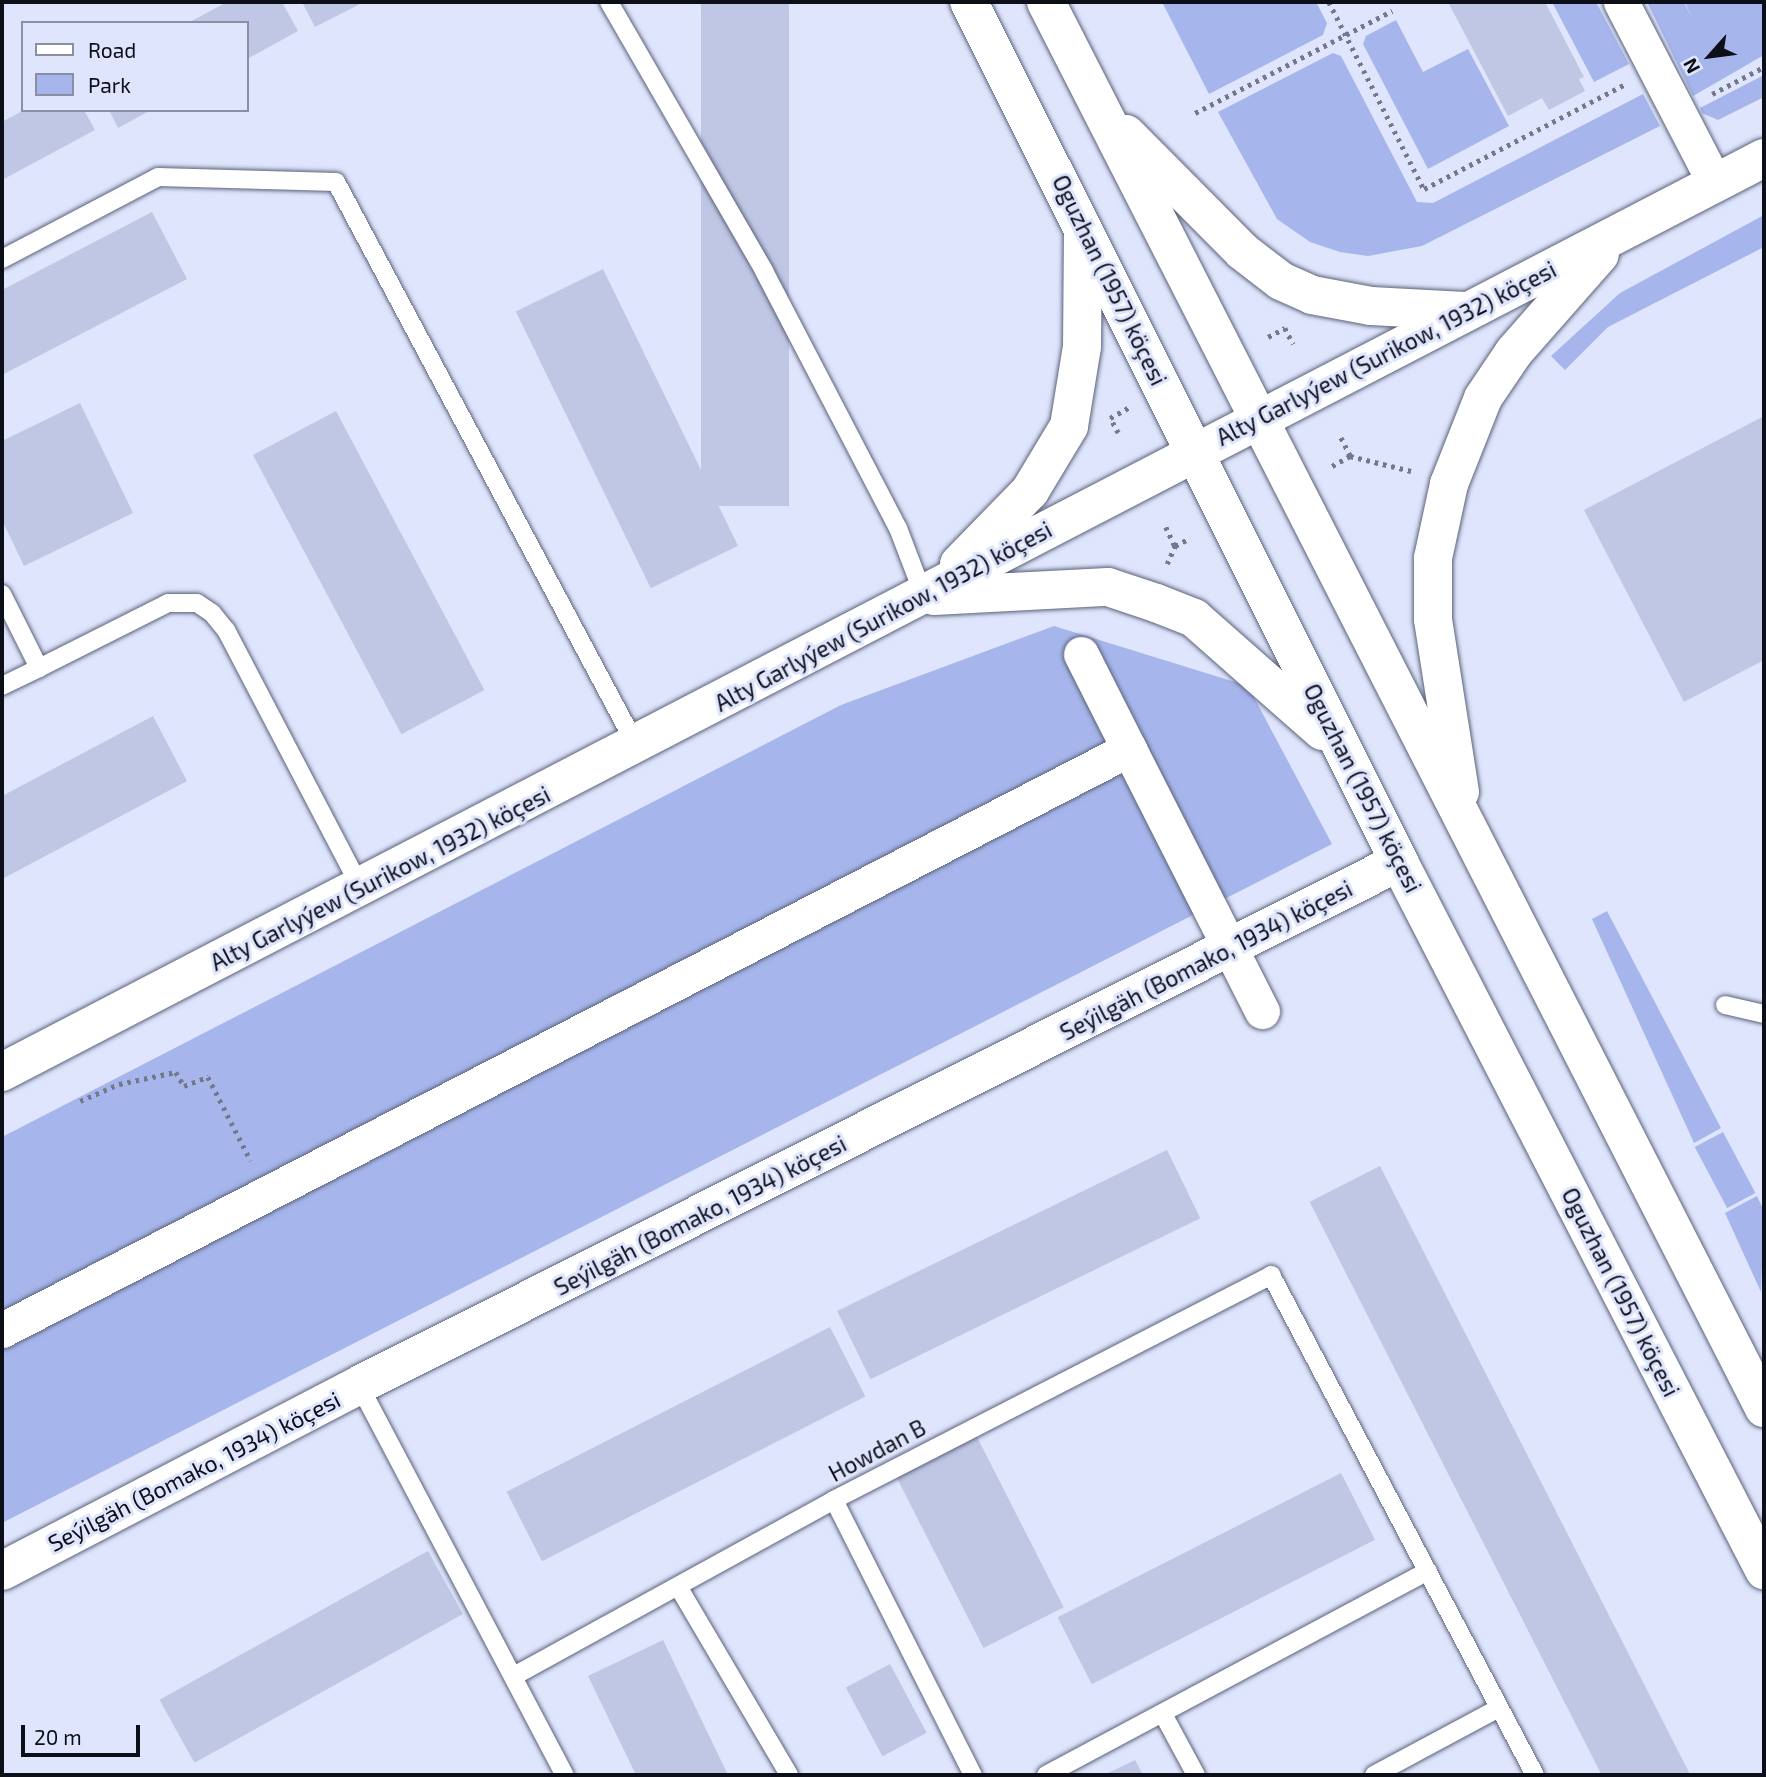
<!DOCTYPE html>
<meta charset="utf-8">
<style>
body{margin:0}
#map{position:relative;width:1766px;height:1777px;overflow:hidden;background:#dee5fc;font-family:"Exo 2",sans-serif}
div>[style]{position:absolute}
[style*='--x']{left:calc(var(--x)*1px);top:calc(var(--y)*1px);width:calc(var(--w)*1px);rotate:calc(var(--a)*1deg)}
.green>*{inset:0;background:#a6b6ec;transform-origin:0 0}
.building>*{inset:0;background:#bfc7e4;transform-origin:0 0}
.path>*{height:4.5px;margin-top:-2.25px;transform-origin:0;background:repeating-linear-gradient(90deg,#747989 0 3.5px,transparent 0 8.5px)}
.roads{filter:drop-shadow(0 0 2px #5b627b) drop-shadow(0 0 2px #5b627b)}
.lane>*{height:18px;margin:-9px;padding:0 9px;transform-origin:9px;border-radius:9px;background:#fff}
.street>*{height:35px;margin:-17.5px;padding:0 17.5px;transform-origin:17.5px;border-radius:17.5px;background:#fff}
.secondary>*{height:38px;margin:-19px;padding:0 19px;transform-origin:19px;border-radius:19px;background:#fff}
span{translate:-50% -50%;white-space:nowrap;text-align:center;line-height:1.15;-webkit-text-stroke:6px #dee5fc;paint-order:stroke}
.street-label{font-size:23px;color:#0c0e18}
.frame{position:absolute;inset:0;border:4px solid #0c0e18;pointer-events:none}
.legend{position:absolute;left:21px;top:21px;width:228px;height:91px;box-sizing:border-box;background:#dee5fc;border:2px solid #8a8fa1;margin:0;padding:9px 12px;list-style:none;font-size:21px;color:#0c0e18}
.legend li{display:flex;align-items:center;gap:14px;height:35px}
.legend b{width:35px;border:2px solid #8a8fa1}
.north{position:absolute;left:1675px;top:21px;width:70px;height:70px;-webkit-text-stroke:5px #dee5fc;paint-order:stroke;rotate:242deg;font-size:19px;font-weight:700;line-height:28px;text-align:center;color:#0c0e18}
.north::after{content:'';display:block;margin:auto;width:24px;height:32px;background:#0c0e18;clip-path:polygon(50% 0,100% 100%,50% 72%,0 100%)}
.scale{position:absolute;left:21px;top:1725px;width:119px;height:32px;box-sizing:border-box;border:4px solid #0c0e18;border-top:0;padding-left:9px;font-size:21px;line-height:24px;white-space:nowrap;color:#0c0e18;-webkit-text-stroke:5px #dee5fc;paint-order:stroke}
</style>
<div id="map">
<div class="green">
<div style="clip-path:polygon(1162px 2px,1316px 2px,1327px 23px,1323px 35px,1209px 94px)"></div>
<div style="clip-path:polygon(1552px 2px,1596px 2px,1629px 64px,1594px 82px)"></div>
<div style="clip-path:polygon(1647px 2px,1684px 2px,1691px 16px,1685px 2px,1764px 2px,1764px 55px,1693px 96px)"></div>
<div style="clip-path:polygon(1396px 20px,1423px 72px,1468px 49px,1509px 126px,1428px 169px,1363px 44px,1366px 36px)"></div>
<div style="clip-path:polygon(1333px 53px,1341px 56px,1417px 202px,1433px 203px,1643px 94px,1660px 126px,1422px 246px,1368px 256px,1340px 252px,1310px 242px,1277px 219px,1218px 112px)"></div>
<div style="clip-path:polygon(1764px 75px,1764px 97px,1718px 120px,1702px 113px,1700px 108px)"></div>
<div style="clip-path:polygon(1764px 215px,1764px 247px,1608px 327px,1565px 370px,1551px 356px,1620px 293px)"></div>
<div style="clip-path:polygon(1054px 626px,1248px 686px,1332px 844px,2px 1523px,2px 1137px,841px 705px)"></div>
<div style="clip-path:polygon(1607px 911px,1721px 1128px,1694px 1143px,1592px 919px)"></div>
<div style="left:1723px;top:1132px;width:69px;height:32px;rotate:62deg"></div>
<div style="clip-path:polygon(1757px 1196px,1764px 1211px,1761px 1292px,1725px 1213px)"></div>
</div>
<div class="building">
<div style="clip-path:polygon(227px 2px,282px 2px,298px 31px,247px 59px,247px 23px,188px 23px)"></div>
<div style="clip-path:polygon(302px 2px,364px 2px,315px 27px)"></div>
<div style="left:701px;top:2px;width:88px;height:504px"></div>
<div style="clip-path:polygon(1448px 2px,1545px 2px,1584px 77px,1579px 79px,1585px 91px,1549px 110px,1542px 98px,1508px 116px)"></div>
<div style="clip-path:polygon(24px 110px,84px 110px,95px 130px,2px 180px,2px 122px)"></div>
<div style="clip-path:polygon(109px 110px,151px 110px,118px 128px)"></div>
<div style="clip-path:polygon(152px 212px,187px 279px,2px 375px,2px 290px)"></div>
<div style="left:603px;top:269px;width:308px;height:97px;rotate:64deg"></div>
<div style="clip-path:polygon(80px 403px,133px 513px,24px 566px,2px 520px,2px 441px)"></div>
<div style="left:336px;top:411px;width:316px;height:94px;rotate:62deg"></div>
<div style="clip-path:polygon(1764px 416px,1764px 660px,1684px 702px,1584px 510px)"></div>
<div style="clip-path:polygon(153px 716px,187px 781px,2px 879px,2px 796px)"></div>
<div style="left:1167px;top:1150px;width:76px;height:367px;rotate:64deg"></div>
<div style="left:1380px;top:1166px;width:683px;height:79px;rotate:63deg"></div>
<div style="left:830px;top:1327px;width:78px;height:363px;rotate:63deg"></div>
<div style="left:977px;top:1437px;width:191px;height:90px;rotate:63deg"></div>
<div style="left:1341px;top:1473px;width:75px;height:318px;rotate:63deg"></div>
<div style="left:428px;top:1551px;width:72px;height:307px;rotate:61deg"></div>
<div style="clip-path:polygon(663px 1640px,728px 1775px,636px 1775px,588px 1676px)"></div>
<div style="left:890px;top:1664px;width:78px;height:50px;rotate:62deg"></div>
<div style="clip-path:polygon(1135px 1760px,1143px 1775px,1104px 1775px)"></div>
</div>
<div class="path">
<div style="--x:1329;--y:2;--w:210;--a:63.1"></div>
<div style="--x:1424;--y:189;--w:225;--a:-27.5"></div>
<div style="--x:1712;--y:94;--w:59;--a:-27.4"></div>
<div style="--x:1195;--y:113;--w:222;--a:-27.4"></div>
<div style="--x:1268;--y:337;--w:19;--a:-28"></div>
<div style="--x:1285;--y:328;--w:18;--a:63"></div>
<div style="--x:1118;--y:433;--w:17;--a:-118"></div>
<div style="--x:1110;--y:418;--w:21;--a:-29"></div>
<div style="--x:1350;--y:456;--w:63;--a:13.8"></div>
<div style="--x:1332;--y:466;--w:21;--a:-29"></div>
<div style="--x:1350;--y:456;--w:22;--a:-117"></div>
<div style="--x:1166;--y:527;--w:21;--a:65"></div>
<div style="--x:1175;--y:546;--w:17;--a:-28"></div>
<div style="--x:1167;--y:564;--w:20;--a:-66"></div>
<div style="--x:80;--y:1101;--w:43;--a:-23.6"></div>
<div style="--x:119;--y:1084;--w:58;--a:-11.9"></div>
<div style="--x:176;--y:1072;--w:16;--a:60"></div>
<div style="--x:184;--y:1086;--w:26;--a:-21"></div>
<div style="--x:208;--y:1077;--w:94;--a:62.9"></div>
</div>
<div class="roads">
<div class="lane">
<div style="--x:609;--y:2;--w:310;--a:60"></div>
<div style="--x:764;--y:271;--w:290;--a:62.5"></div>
<div style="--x:898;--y:528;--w:73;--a:69.1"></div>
<div style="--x:2;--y:259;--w:176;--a:-27.7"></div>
<div style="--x:158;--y:177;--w:178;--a:1.6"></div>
<div style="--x:336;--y:182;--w:638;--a:61.95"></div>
<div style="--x:2;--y:594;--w:83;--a:63.4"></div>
<div style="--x:39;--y:668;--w:144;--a:-26.7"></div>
<div style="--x:168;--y:603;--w:29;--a:0"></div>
<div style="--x:197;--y:603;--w:18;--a:34"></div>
<div style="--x:212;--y:613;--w:22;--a:51"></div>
<div style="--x:226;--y:630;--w:291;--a:62.4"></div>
<div style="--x:2;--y:686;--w:41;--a:-25.9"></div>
<div style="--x:1725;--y:1005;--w:40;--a:13"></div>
<div style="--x:359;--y:1385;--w:441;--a:62.2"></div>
<div style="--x:834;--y:1500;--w:308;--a:63.2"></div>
<div style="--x:679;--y:1588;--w:217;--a:59.5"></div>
<div style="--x:514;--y:1676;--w:365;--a:-28.8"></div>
<div style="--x:834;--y:1500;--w:492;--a:-27.2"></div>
<div style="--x:1271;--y:1275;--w:565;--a:62.17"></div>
<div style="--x:1163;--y:1714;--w:69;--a:61.6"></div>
<div style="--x:1046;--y:1775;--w:433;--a:-28.1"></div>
<div style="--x:1374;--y:1775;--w:142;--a:-28.2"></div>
</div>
<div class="street">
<div style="--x:1621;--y:2;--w:204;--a:62.6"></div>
<div style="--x:1081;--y:654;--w:106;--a:63.2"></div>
<div style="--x:2;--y:1330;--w:1268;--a:-27.27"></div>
<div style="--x:1129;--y:749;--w:294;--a:63.1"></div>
</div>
<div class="secondary">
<div style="--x:969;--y:2;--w:962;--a:63.43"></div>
<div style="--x:1399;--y:862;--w:797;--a:62.73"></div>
<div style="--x:1046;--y:2;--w:1579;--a:62.95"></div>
<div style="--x:1126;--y:134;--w:165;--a:45.2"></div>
<div style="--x:1242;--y:251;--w:49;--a:37.6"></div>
<div style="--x:1281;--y:281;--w:34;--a:24"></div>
<div style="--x:1312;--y:295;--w:60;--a:10.6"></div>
<div style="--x:1371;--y:306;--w:94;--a:3"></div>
<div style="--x:959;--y:564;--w:102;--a:-45.8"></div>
<div style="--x:1030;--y:491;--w:76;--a:-59"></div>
<div style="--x:1069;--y:426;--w:80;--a:-80.7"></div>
<div style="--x:1082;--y:347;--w:117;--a:-89.5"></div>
<div style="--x:934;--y:596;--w:174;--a:-3"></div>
<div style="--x:1108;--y:587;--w:51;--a:18.4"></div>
<div style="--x:1156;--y:603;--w:41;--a:21.5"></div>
<div style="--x:1194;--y:618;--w:171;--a:41.4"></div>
<div style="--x:1460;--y:792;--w:175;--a:-98.9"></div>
<div style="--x:1433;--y:619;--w:61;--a:-90"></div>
<div style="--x:1433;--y:558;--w:76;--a:-77.8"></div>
<div style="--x:1449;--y:484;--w:92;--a:-68.4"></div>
<div style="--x:1483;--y:398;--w:55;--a:-56"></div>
<div style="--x:1514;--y:352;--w:130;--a:-48.7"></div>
<div style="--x:2;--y:1072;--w:1985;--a:-27.42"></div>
<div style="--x:2;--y:1571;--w:403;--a:-27.5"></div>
<div style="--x:359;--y:1385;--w:1164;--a:-26.7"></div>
</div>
</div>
<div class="street-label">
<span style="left:1110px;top:280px;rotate:64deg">Oguzhan (1957) köçesi</span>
<span style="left:1386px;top:353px;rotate:-27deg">Alty Garlyýew (Surikow, 1932) köçesi</span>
<span style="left:883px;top:616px;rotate:-28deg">Alty Garlyýew (Surikow, 1932) köçesi</span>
<span style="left:1363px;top:788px;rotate:63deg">Oguzhan (1957) köçesi</span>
<span style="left:380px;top:878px;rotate:-27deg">Alty Garlyýew (Surikow, 1932) köçesi</span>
<span style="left:1206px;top:960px;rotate:-27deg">Seýilgäh (Bomako, 1934) köçesi</span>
<span style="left:700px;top:1215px;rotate:-27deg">Seýilgäh (Bomako, 1934) köçesi</span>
<span style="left:1621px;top:1292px;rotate:63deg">Oguzhan (1957) köçesi</span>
<span style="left:877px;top:1450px;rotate:-28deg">Howdan B</span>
<span style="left:194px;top:1471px;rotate:-27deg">Seýilgäh (Bomako, 1934) köçesi</span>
</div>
<div class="frame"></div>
<ul class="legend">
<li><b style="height:9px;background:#fff"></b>Road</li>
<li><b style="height:19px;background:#a6b6ec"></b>Park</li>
</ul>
<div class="north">N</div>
<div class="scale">20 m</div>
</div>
